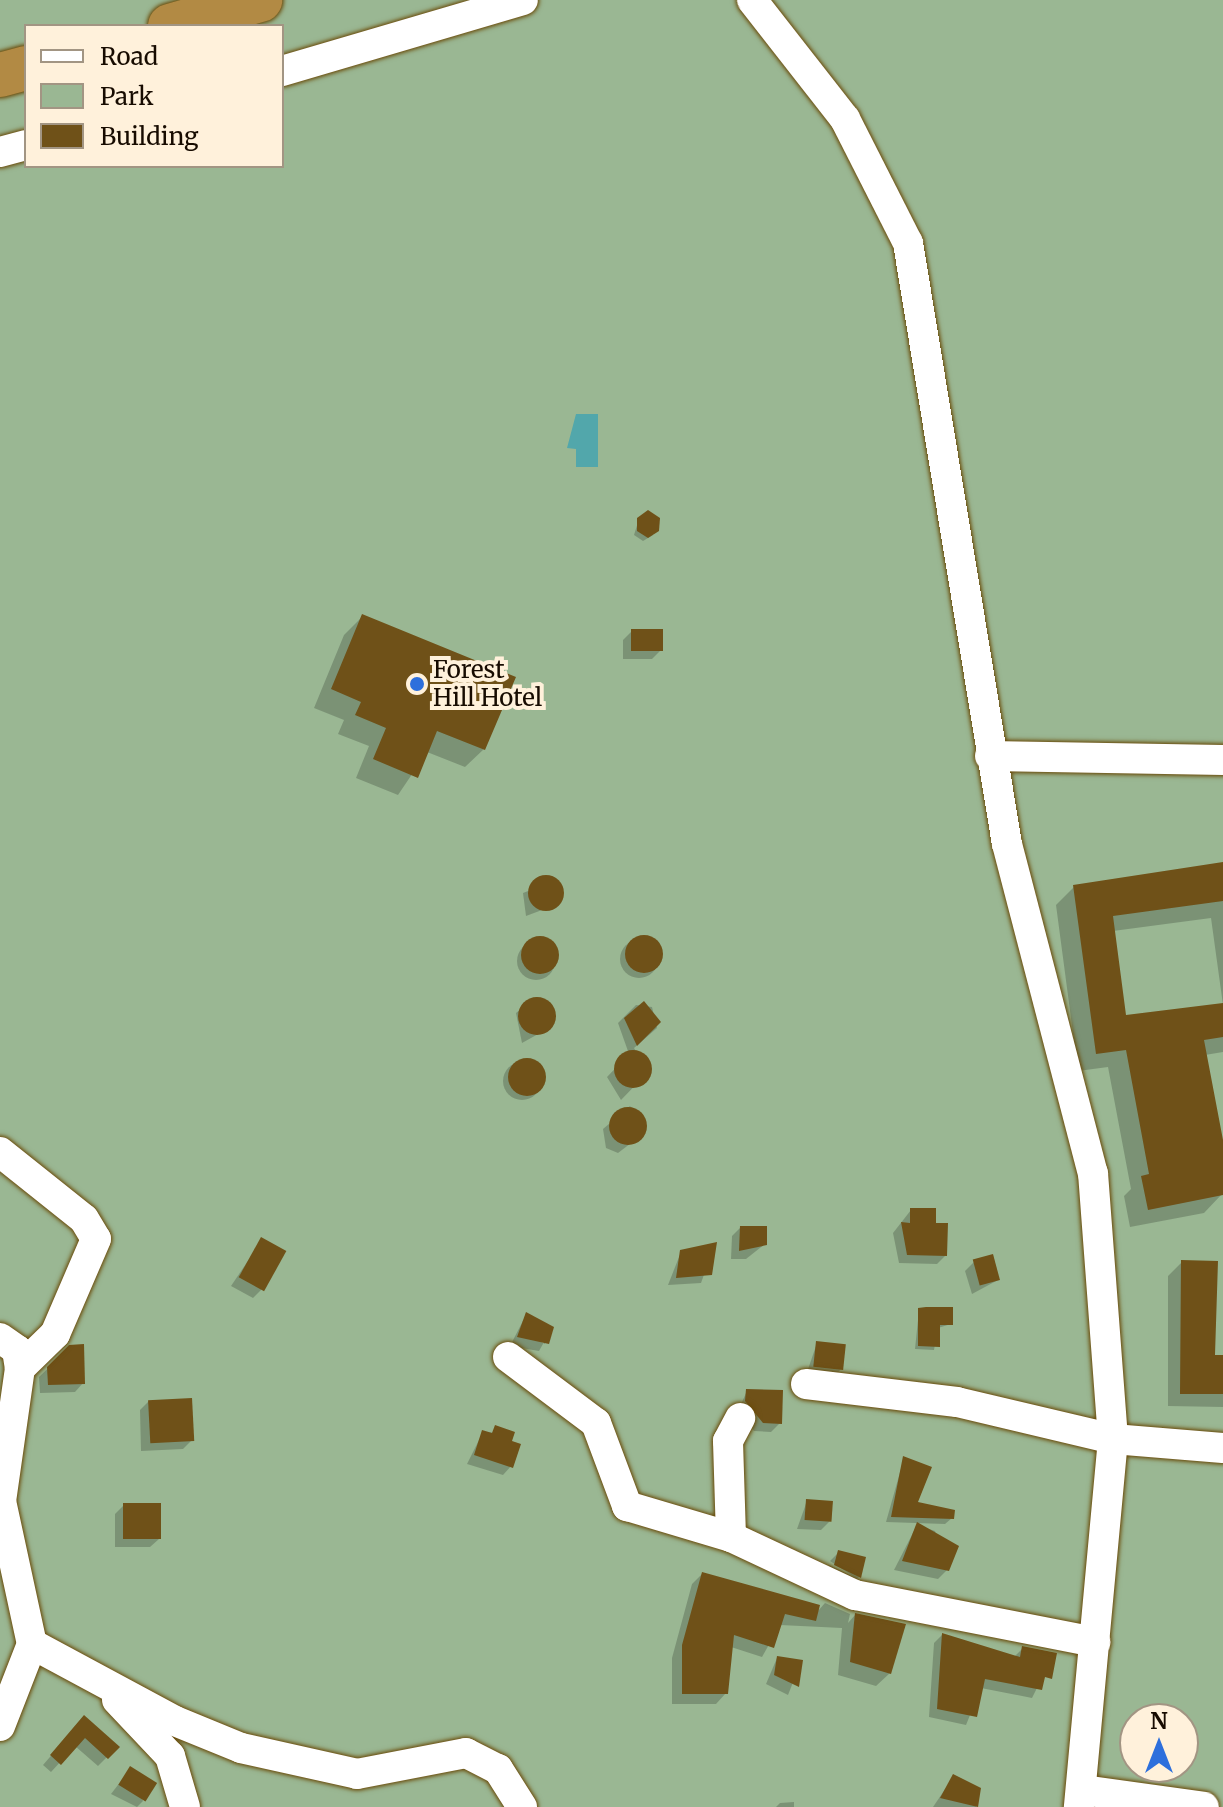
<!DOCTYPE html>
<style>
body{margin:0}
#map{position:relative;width:1223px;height:1807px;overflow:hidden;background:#f7cb7e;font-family:Merriweather,serif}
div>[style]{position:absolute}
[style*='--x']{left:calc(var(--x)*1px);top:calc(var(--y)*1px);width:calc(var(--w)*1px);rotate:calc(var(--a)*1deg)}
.green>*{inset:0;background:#9ab793}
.water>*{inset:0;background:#52a7ab}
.shadow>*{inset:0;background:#0003}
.round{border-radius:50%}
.building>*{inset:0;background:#6f5118;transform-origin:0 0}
.roads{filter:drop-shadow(0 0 2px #694a08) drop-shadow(0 0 2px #694a08)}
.minor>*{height:30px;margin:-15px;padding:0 15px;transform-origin:15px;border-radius:15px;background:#fff}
.highway>*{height:44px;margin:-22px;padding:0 22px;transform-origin:22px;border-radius:22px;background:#b28a44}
.dots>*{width:22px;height:22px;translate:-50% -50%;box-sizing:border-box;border:4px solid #fff1db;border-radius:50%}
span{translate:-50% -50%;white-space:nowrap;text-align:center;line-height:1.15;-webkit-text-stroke:8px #fff1db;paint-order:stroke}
.poi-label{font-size:24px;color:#170b00}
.left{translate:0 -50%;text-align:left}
.legend{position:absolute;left:24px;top:24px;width:260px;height:144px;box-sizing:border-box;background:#fff1db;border:2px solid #a29583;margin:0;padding:10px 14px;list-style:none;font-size:24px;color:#170b00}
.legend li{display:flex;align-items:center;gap:16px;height:40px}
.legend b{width:40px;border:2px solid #a29583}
.north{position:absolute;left:1119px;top:1703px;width:80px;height:80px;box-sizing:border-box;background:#fff1db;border:2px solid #a29583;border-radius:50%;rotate:0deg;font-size:22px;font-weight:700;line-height:32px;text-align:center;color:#170b00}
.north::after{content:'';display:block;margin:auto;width:28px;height:36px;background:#2d6fdc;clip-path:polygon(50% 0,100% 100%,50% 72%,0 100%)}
</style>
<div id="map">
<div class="green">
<div style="clip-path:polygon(evenodd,0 0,1223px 0,1223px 1807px,0 1807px,0 0,26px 26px,282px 26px,282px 166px,26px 166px,26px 26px,0 0,1135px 1719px,1183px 1719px,1183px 1767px,1135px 1767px,1135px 1719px)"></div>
</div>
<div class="water">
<div style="clip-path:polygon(576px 414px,598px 414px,598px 467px,576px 467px,576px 449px,567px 448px)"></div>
</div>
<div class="shadow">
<div style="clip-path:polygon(639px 519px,653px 535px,643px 541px,634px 535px)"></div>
<div style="clip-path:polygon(362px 617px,484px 749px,465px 767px,427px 752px,398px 795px,356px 778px,369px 746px,338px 734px,344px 720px,314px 708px,344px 635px)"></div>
<div style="clip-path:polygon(632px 631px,661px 650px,652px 659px,623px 659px,623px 640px)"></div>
<div style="clip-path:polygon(evenodd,1223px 865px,1223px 1052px,1205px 1055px,1223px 1151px,1222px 1194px,1204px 1213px,1130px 1227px,1124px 1196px,1131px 1189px,1108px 1067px,1078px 1071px,1056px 905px,1074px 887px,1223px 865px,1211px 918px,1223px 1005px,1124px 1018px,1113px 931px,1211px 918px)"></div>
<div style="clip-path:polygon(556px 880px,558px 904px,526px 916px,523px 893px)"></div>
<div class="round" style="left:620px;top:940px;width:38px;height:38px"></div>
<div class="round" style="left:517px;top:942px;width:38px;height:38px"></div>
<div style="clip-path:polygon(536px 997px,551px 1006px,549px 1028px,522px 1043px,516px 1013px)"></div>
<div style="clip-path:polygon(636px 1005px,652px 1007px,657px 1028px,634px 1048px,649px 1071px,621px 1100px,607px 1077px,629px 1054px,618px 1023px)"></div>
<div class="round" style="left:503px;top:1062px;width:38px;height:38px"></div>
<div style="clip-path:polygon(630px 1106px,644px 1123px,643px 1134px,618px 1153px,606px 1148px,603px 1129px)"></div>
<div style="clip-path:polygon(911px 1210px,934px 1225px,945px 1256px,937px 1264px,899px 1263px,893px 1233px)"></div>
<div style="clip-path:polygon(740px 1228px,765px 1244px,746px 1259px,731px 1259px,732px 1236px)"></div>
<div style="clip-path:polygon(262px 1240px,261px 1290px,253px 1298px,231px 1286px)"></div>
<div style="clip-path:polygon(715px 1244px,701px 1283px,668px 1285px,681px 1252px)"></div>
<div style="clip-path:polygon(974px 1262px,998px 1280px,972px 1294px,965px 1271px)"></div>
<div style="clip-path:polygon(1182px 1262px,1213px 1357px,1223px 1357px,1223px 1407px,1168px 1406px,1168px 1276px)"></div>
<div style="clip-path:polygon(919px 1310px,951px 1324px,938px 1328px,934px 1350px,915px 1349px)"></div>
<div style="clip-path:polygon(evenodd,526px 1315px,552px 1328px,539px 1351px,510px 1346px,526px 1315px,532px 1332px,545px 1339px,545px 1344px,530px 1336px,532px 1332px)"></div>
<div style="clip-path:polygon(817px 1343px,841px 1369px,833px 1378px,806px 1375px)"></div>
<div style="clip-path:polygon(70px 1347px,83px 1383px,75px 1392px,40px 1393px,39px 1377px)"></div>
<div style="clip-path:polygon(747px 1391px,780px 1423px,771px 1432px,754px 1431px,738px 1411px)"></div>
<div style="clip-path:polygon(149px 1401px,192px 1440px,183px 1449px,141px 1451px,140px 1410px)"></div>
<div style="clip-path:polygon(483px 1432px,512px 1434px,511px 1466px,503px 1475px,467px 1464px)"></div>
<div style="clip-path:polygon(904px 1458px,916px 1504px,952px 1518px,945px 1524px,886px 1522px)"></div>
<div style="clip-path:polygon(807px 1501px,830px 1521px,821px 1530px,797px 1529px)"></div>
<div style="clip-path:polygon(124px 1505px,159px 1539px,150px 1547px,115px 1547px,115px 1514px)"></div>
<div style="clip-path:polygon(917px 1525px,935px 1531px,947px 1570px,938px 1579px,894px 1570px)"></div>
<div style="clip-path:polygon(839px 1552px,859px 1577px,851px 1585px,827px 1574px,829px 1565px,856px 1578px,830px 1561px)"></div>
<div style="clip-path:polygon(702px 1574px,817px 1612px,825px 1603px,850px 1614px,848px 1623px,855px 1615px,890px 1673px,876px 1686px,838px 1675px,842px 1628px,780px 1625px,762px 1657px,731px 1647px,726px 1693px,716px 1704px,672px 1704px,672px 1658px,692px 1584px)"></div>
<div style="clip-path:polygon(942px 1635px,1014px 1657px,1023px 1648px,1054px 1654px,1032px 1698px,981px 1688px,966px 1725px,929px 1717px,934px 1643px)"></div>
<div style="clip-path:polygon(777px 1658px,801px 1662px,788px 1695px,766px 1684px)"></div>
<div style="clip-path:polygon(76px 1727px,117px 1747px,98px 1766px,75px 1746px,51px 1772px,43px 1765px)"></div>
<div style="clip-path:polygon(131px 1768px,143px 1801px,137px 1807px,111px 1794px)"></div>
<div style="clip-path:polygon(954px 1776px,979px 1789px,976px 1807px,933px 1807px)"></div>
<div style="clip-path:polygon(794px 1802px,794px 1807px,776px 1807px,780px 1803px)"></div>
</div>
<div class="building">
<div style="clip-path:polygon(648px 510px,660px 518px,659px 531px,648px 538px,637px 531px,637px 518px)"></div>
<div style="clip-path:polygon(362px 614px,516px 677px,485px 750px,437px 731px,418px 778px,373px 759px,386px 728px,355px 715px,361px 702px,331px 689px)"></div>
<div style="left:631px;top:629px;width:32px;height:22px"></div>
<div style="clip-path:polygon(1223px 862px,1223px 901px,1113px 916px,1126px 1015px,1223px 1003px,1223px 1037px,1204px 1040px,1223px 1140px,1223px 1195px,1148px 1210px,1141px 1176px,1149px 1174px,1126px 1050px,1096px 1054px,1073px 885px)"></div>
<div class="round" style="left:528px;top:875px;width:36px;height:36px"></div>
<div class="round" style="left:625px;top:935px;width:38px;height:38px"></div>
<div class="round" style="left:521px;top:936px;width:38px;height:38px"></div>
<div class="round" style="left:518px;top:997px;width:38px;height:38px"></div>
<div style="clip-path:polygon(644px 1001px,661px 1022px,637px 1046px,624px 1018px)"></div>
<div class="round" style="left:614px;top:1050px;width:38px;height:38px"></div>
<div class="round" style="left:508px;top:1058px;width:38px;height:38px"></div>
<div class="round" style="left:609px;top:1107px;width:38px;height:38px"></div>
<div style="clip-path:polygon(910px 1208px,936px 1208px,936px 1223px,948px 1223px,947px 1256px,907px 1255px,901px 1222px,910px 1223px)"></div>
<div style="clip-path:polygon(740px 1226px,767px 1226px,767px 1245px,739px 1251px)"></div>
<div style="left:261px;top:1237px;width:29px;height:46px;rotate:29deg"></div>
<div style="clip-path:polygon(717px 1242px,712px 1275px,676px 1278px,680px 1250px)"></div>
<div style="left:993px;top:1254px;width:27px;height:21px;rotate:75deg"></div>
<div style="clip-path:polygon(1181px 1260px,1218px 1261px,1215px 1355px,1223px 1355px,1223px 1394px,1180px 1394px)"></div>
<div style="clip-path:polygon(926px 1307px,953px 1307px,953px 1325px,940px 1325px,940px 1347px,918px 1346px,918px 1308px)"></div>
<div style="clip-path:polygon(526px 1312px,554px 1327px,549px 1344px,517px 1337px)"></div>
<div style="left:816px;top:1341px;width:30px;height:26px;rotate:6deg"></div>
<div style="clip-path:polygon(84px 1344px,85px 1384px,48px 1385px,47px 1367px,69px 1345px)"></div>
<div style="clip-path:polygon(746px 1389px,783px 1390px,782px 1424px,763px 1423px,745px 1401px)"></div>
<div style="left:192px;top:1398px;width:43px;height:44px;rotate:87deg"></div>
<div style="clip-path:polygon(495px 1425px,515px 1432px,512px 1441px,521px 1444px,513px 1468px,474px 1455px,482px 1430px,492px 1433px)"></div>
<div style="clip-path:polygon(903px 1456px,932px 1467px,918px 1502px,955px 1510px,954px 1519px,891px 1517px)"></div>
<div style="left:806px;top:1499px;width:27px;height:21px;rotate:4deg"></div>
<div style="left:123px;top:1503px;width:38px;height:36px"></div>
<div style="clip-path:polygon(917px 1522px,959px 1546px,949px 1571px,902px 1561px)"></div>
<div style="clip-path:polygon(838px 1550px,866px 1557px,861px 1578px,834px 1565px)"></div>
<div style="clip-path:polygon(702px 1572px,820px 1605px,816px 1621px,785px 1614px,774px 1648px,734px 1635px,728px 1694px,682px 1694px,682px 1645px)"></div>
<div style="clip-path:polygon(855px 1613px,906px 1624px,891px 1674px,850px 1662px)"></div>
<div style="clip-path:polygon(942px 1633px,1020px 1657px,1022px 1646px,1057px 1653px,1052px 1679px,1045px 1677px,1042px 1690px,985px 1679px,977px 1717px,937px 1709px)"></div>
<div style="clip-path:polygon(777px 1656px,803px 1660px,799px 1687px,774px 1675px)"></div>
<div style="clip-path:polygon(84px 1715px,120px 1747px,108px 1759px,85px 1738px,61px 1765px,50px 1755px)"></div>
<div style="left:130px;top:1766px;width:32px;height:22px;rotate:32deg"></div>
<div style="clip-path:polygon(953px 1774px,981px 1788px,978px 1807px,940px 1798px)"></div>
</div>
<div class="roads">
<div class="minor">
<div style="--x:752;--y:0;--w:151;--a:52"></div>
<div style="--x:845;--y:119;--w:139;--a:63.1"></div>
<div style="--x:908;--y:243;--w:609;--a:80.65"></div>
<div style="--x:1007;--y:844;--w:340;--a:75.4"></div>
<div style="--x:1093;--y:1173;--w:267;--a:85.7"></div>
<div style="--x:1113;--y:1439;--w:370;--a:95.3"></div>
<div style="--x:282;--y:71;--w:251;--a:-16.4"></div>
<div style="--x:0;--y:152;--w:27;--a:-15"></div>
<div style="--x:990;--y:756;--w:233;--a:1"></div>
<div style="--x:0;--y:1152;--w:107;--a:38.6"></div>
<div style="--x:84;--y:1219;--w:23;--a:59"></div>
<div style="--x:96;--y:1239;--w:103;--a:113.3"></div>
<div style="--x:55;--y:1334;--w:49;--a:135.8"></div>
<div style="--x:0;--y:1338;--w:21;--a:35"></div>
<div style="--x:17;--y:1350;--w:18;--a:81"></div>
<div style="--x:20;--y:1368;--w:134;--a:98.1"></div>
<div style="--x:1;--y:1501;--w:146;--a:77.8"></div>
<div style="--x:32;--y:1644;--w:162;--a:28.3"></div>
<div style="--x:175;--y:1721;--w:71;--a:22.2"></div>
<div style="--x:241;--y:1748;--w:119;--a:12.6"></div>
<div style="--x:357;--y:1774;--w:111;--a:-10.9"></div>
<div style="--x:466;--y:1753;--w:36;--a:27"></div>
<div style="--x:498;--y:1769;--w:45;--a:57.7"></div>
<div style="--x:508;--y:1357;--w:110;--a:36.9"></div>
<div style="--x:596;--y:1423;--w:89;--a:69.5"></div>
<div style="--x:627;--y:1506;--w:109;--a:16.6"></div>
<div style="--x:731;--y:1537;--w:137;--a:25.1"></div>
<div style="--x:855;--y:1595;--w:245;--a:11.1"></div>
<div style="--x:806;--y:1384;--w:152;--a:6.8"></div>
<div style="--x:957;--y:1402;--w:160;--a:13.3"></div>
<div style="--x:1113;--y:1439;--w:110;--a:4.7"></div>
<div style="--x:731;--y:1537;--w:96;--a:-91.8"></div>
<div style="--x:728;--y:1441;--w:26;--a:-62"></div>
<div style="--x:117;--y:1700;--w:77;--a:46.6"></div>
<div style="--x:170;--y:1756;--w:53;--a:73.6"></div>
<div style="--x:0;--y:1726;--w:88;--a:-68.7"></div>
<div style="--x:1082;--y:1790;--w:123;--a:7.9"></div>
</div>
<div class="highway">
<div style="--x:170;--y:26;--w:94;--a:-16.1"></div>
<div style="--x:0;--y:75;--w:27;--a:-15"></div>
</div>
</div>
<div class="dots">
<div style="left:417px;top:684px;background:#2d6fdc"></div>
</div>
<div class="poi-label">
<span class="left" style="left:433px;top:684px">Forest<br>Hill Hotel</span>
</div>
<ul class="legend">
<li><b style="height:10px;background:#fff"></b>Road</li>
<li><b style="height:22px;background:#9ab793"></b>Park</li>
<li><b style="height:22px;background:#6f5118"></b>Building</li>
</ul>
<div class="north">N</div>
</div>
